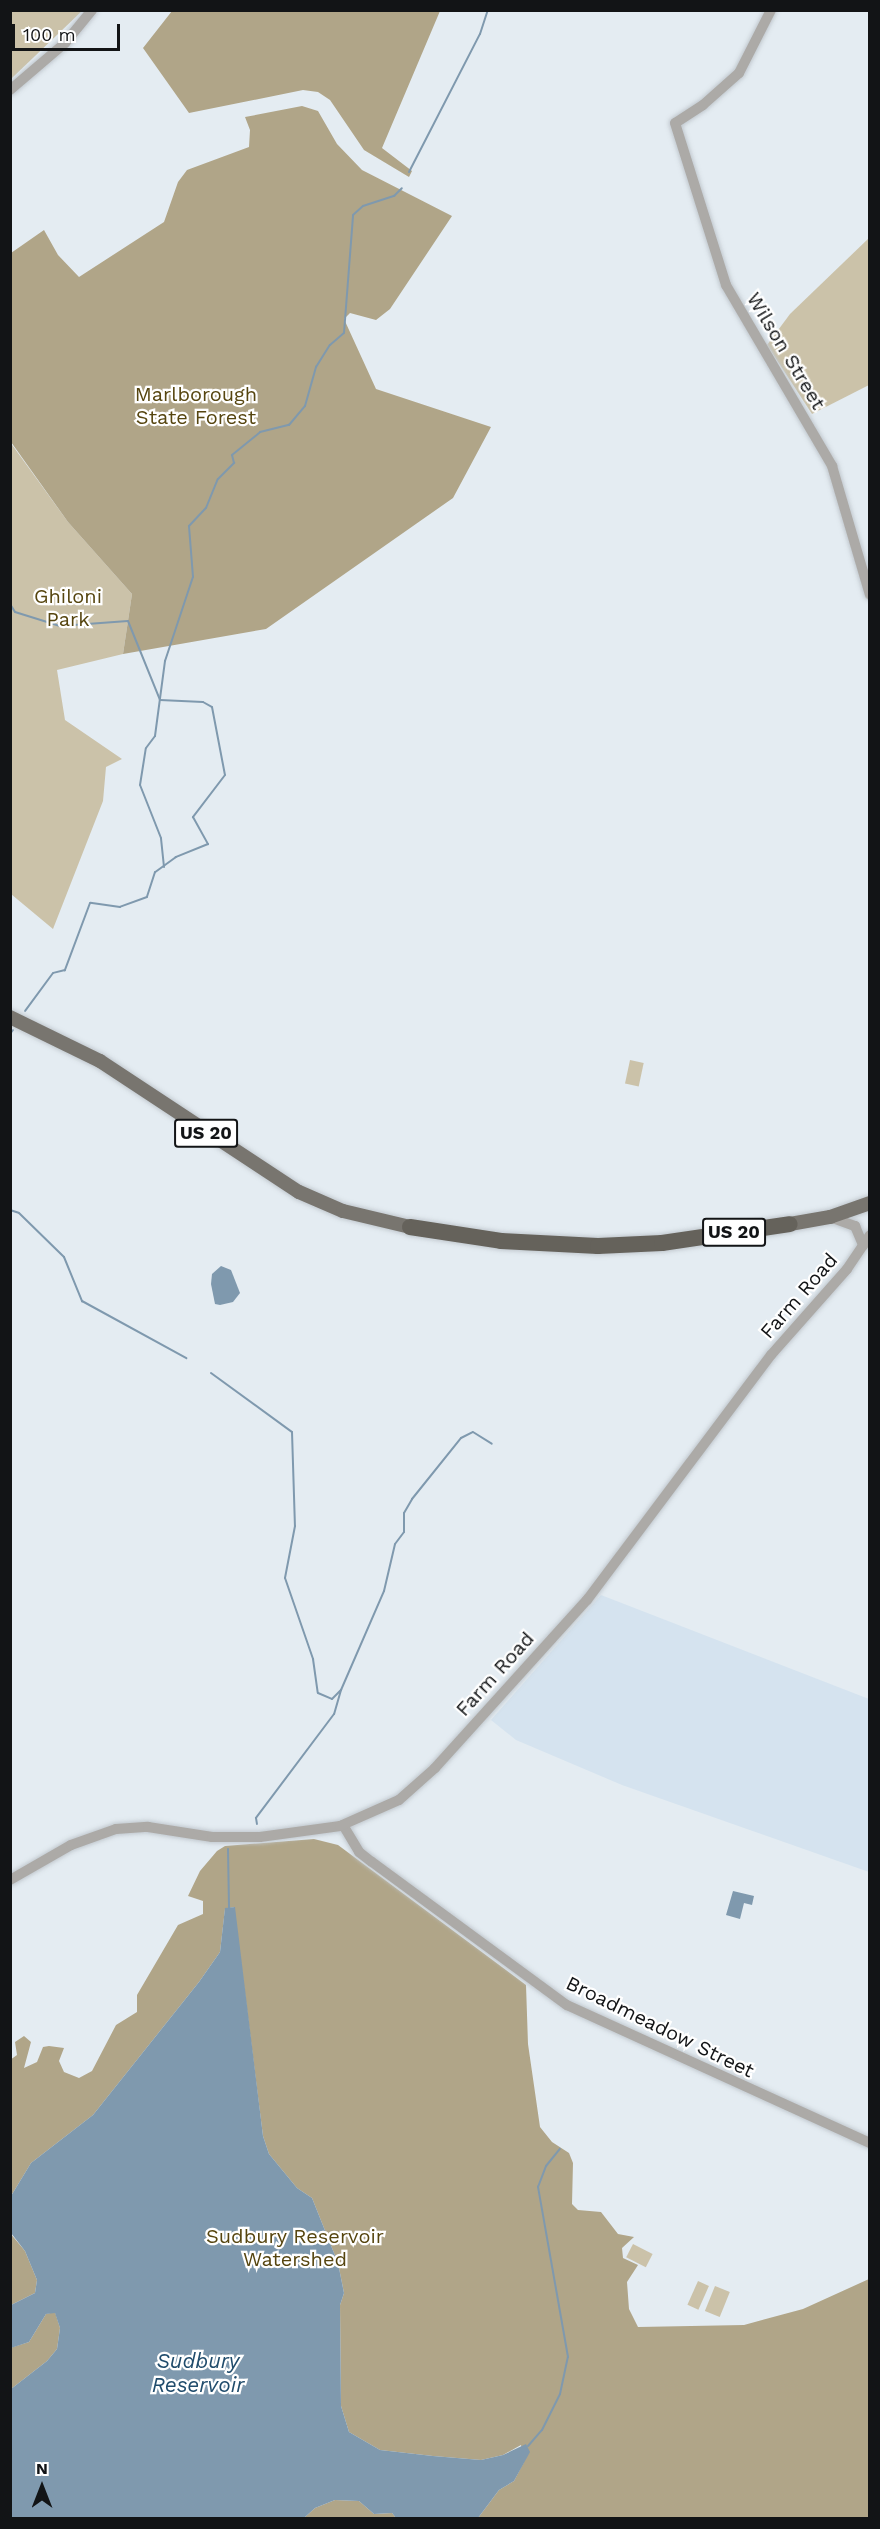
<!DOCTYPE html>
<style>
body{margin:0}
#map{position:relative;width:880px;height:2529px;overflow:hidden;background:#e4ecf2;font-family:"Work Sans",sans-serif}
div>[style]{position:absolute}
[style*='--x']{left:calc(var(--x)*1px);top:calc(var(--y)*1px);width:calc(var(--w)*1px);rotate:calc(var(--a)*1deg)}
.built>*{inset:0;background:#d5e3ef}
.green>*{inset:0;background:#cbc2a9;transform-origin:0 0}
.forest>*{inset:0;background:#b0a588}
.water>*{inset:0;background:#7f99ae}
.stream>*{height:2px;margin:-1px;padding:0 1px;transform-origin:1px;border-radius:1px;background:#7f99ae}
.roads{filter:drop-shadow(0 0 2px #c2c9cf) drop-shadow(0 0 2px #c2c9cf)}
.minor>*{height:10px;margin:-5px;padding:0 5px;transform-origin:5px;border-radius:5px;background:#acaaa7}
.major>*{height:14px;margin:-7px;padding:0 7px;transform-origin:7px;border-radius:7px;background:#78756f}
.highway>*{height:16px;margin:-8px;padding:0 8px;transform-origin:8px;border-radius:8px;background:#65625b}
span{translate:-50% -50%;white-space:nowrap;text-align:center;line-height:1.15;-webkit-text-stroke:4.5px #fff;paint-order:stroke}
.shield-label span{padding:2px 4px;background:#fff;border:2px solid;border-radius:4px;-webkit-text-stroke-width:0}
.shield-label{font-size:18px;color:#121416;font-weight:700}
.street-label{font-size:20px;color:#121416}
.park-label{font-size:20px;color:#56450f}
.water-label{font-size:21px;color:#204c6c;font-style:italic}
.frame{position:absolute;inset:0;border:12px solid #121416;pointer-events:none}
.north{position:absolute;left:12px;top:2457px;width:60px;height:60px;-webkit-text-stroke:4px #fff;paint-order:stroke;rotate:0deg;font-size:16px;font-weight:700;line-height:24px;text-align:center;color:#121416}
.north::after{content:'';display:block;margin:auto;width:21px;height:27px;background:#121416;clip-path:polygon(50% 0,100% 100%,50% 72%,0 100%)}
.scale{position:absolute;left:12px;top:24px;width:108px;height:27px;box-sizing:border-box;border:3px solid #121416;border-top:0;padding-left:8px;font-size:18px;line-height:21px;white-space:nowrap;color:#121416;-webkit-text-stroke:4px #fff;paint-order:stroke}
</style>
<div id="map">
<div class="built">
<div style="clip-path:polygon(601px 1595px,869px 1699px,869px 1872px,622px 1785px,516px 1740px,491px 1720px)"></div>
</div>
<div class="green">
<div style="clip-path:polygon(10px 11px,11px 10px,82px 11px,11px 79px)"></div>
<div style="clip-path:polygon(869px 238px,869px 385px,812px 414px,767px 345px,790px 314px)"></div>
<div style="clip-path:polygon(10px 442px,68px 522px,132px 594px,123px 654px,57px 670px,65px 720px,122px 759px,106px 767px,103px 801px,53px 929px,11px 894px)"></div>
<div style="left:630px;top:1060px;width:14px;height:24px;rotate:12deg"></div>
<div style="left:633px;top:2244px;width:22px;height:15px;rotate:27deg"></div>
<div style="left:698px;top:2281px;width:12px;height:26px;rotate:24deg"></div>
<div style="left:715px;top:2286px;width:16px;height:27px;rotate:22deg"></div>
</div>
<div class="forest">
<div style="clip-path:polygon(172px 11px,440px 11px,382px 148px,412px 171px,409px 177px,364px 150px,330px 100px,318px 92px,303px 90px,189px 113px,143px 48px)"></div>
<div style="clip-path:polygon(302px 106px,318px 111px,337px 144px,362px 170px,452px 216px,390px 309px,376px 320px,350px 313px,344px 319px,376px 389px,491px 427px,453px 498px,266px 629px,123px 654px,132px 594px,68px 522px,11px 442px,11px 253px,44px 230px,58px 255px,79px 277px,164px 222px,178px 182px,187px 170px,249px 147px,250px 130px,245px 117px)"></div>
<div style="clip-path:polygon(314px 1839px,338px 1845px,526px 1985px,528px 2044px,540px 2127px,552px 2142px,569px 2153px,573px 2163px,572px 2204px,578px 2210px,601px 2212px,618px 2234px,634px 2237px,622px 2248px,623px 2258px,638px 2265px,627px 2282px,629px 2309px,638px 2327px,744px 2325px,803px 2309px,869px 2279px,869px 2518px,478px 2518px,499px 2490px,514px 2481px,524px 2462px,521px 2445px,503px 2455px,481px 2460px,433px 2456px,380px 2450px,349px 2432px,341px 2406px,340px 2305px,344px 2293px,338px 2263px,312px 2198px,297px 2188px,269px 2154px,263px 2136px,234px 1907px,225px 1909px,220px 1952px,199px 1982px,93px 2115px,31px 2163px,11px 2196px,10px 2060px,17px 2055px,15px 2042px,24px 2036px,31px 2042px,24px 2068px,37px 2062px,43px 2047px,49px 2046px,64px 2048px,59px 2061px,64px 2072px,79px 2078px,92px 2071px,116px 2025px,137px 2012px,137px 1995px,178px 1925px,203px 1914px,203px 1901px,188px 1896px,200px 1871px,217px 1851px,225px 1846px)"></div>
<div style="clip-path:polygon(10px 2233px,25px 2251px,37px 2280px,35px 2293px,11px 2305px)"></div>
<div style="clip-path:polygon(55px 2312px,60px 2328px,57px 2349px,47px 2361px,11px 2389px,10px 2348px,29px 2342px,46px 2314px)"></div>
<div style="clip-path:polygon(335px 2500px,359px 2501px,374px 2514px,392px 2513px,396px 2518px,304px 2518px,315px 2508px)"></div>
</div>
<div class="water">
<div style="clip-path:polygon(221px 1266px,231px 1270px,240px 1293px,233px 1302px,220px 1305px,215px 1304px,211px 1284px,212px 1274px)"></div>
<div style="clip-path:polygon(733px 1891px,754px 1896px,752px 1905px,744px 1903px,740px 1919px,726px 1915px)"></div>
<div style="clip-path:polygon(235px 1907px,263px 2136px,269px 2154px,297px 2188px,312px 2198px,338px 2263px,344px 2293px,340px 2305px,341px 2406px,349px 2432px,380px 2450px,433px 2456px,481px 2460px,503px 2455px,526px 2444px,530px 2452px,514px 2481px,499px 2490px,478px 2518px,396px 2518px,392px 2513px,374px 2514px,359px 2501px,335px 2500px,315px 2508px,304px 2518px,11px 2518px,11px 2389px,47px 2361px,57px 2349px,60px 2328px,55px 2313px,46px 2314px,29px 2342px,11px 2348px,11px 2305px,35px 2293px,37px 2280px,25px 2251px,11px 2233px,11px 2196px,31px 2163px,93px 2115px,199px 1982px,220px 1952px,225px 1908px)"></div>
</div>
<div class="stream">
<div style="--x:409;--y:172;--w:155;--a:-62.8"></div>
<div style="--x:480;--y:34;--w:25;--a:-72"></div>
<div style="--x:10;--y:604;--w:9;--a:58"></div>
<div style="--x:15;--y:612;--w:47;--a:17.3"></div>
<div style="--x:60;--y:626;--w:68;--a:-4.2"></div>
<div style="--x:128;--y:621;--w:85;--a:67.9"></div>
<div style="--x:160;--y:700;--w:43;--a:2.7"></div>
<div style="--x:203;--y:702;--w:10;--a:29"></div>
<div style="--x:212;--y:707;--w:69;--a:79.2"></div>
<div style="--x:225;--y:775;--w:53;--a:127.3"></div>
<div style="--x:193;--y:817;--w:31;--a:61"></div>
<div style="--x:208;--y:844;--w:35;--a:158"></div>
<div style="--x:176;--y:857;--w:26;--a:144"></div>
<div style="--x:155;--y:872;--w:26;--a:108"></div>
<div style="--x:147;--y:897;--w:29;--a:160"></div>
<div style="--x:120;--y:907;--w:30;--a:-172"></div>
<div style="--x:90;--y:903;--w:72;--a:110.5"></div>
<div style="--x:65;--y:970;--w:12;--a:166"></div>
<div style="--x:53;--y:973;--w:47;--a:126.4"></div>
<div style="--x:164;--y:867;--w:29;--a:-96"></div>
<div style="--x:161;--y:838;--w:57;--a:-111.6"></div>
<div style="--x:140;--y:785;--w:37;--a:-81"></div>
<div style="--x:146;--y:748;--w:15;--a:-53"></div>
<div style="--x:155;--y:736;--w:76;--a:-82.4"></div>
<div style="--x:165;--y:661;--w:89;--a:-71.6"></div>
<div style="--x:193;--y:577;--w:51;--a:-94.5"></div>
<div style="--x:189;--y:526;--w:25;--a:-47"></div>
<div style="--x:206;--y:508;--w:31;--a:-68"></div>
<div style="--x:218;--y:479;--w:23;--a:-45"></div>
<div style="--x:234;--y:463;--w:8;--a:-104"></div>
<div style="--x:232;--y:455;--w:36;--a:-39"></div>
<div style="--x:260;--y:432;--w:30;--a:-14"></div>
<div style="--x:289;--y:425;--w:25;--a:-50"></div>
<div style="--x:305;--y:406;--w:41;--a:-74.2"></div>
<div style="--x:316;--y:367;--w:26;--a:-58"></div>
<div style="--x:330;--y:345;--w:18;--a:-41"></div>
<div style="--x:344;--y:333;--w:118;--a:-85.6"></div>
<div style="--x:353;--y:215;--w:13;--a:-42"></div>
<div style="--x:363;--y:206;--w:33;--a:-18"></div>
<div style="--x:394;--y:196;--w:11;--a:-45"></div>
<div style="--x:10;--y:1034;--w:5;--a:-53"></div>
<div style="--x:10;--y:1210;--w:9;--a:18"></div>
<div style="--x:19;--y:1213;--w:63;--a:44.4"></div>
<div style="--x:64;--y:1257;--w:48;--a:67.8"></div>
<div style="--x:82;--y:1301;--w:119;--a:28.7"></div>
<div style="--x:211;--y:1373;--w:100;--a:36.1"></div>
<div style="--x:292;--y:1432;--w:94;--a:88.2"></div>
<div style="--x:295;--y:1526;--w:53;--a:100.9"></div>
<div style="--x:285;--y:1578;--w:86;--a:70.9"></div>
<div style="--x:313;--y:1659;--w:34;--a:82"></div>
<div style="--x:318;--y:1693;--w:15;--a:23"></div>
<div style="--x:332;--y:1699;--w:13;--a:-45"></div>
<div style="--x:341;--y:1690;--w:25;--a:106"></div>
<div style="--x:334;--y:1714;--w:130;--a:126.9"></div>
<div style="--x:256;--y:1818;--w:6;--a:81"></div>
<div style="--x:341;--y:1690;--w:108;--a:-66.5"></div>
<div style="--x:384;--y:1591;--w:48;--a:-76.8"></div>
<div style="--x:395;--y:1544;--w:15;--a:-53"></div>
<div style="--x:404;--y:1532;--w:19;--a:-90"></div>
<div style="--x:404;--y:1513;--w:16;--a:-60"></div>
<div style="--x:412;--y:1499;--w:78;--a:-51.2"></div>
<div style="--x:461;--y:1438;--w:13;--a:-27"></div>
<div style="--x:473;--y:1432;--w:22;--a:32"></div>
<div style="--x:228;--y:1849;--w:59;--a:89"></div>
<div style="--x:528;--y:2446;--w:21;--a:-49"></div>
<div style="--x:542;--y:2430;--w:40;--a:-63.4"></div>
<div style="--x:560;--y:2394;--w:38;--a:-78"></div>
<div style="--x:568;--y:2357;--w:173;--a:-100"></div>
<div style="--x:538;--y:2187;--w:22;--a:-69"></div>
<div style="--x:546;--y:2166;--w:22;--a:-51"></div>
</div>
<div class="roads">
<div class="minor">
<div style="--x:771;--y:10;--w:71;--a:116.9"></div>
<div style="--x:739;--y:73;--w:48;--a:138.4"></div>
<div style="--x:703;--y:105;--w:33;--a:147"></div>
<div style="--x:675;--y:123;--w:170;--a:72.5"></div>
<div style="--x:726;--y:285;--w:210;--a:59.6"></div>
<div style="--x:832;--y:466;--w:134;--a:73.6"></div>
<div style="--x:10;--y:90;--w:72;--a:-40.5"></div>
<div style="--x:65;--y:43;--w:43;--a:-50.7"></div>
<div style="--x:830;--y:1217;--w:27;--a:20"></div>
<div style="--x:855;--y:1226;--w:21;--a:67"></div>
<div style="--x:343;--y:1825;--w:31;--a:59"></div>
<div style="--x:359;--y:1852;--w:16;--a:38"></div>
<div style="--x:372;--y:1862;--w:242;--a:36.3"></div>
<div style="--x:567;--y:2005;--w:333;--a:24.5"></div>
<div style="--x:10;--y:1880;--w:70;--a:-29.8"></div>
<div style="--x:71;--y:1845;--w:48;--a:-19.6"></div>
<div style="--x:116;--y:1829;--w:32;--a:-4"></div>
<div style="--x:148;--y:1827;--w:65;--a:8.9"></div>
<div style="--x:212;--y:1837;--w:48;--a:0"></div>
<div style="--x:260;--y:1837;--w:81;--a:-7.8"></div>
<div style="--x:340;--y:1826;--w:64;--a:-23.8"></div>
<div style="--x:399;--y:1800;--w:48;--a:-41.6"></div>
<div style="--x:435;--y:1768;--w:227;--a:-47.9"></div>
<div style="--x:587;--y:1600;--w:306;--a:-53.1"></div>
<div style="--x:771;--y:1355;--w:115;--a:-48.5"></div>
<div style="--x:847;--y:1269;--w:41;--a:-55.9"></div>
</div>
<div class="major">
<div style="--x:10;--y:1017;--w:100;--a:26.1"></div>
<div style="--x:100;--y:1061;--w:238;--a:33.4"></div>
<div style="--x:299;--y:1192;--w:48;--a:23.4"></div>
<div style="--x:343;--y:1211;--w:69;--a:13.4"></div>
<div style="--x:790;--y:1224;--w:41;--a:-9.9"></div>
<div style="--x:830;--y:1217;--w:42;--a:-19.3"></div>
</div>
<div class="highway">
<div style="--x:410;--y:1227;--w:92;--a:8.7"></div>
<div style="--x:501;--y:1241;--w:97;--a:3"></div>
<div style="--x:598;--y:1246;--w:64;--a:-2.7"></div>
<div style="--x:662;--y:1243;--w:129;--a:-8.4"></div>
</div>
</div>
<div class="shield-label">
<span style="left:206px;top:1133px">US 20</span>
<span style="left:734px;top:1232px">US 20</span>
</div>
<div class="street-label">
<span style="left:786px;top:351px;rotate:59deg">Wilson Street</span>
<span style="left:799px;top:1296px;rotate:-49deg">Farm Road</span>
<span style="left:495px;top:1674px;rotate:-48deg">Farm Road</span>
<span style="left:660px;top:2027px;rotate:26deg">Broadmeadow Street</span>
</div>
<div class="park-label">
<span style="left:196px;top:406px">Marlborough<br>State Forest</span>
<span style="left:68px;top:608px">Ghiloni<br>Park</span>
<span style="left:295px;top:2248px">Sudbury Reservoir<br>Watershed</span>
</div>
<div class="water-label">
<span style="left:198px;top:2373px">Sudbury<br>Reservoir</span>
</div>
<div class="frame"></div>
<div class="north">N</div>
<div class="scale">100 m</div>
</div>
